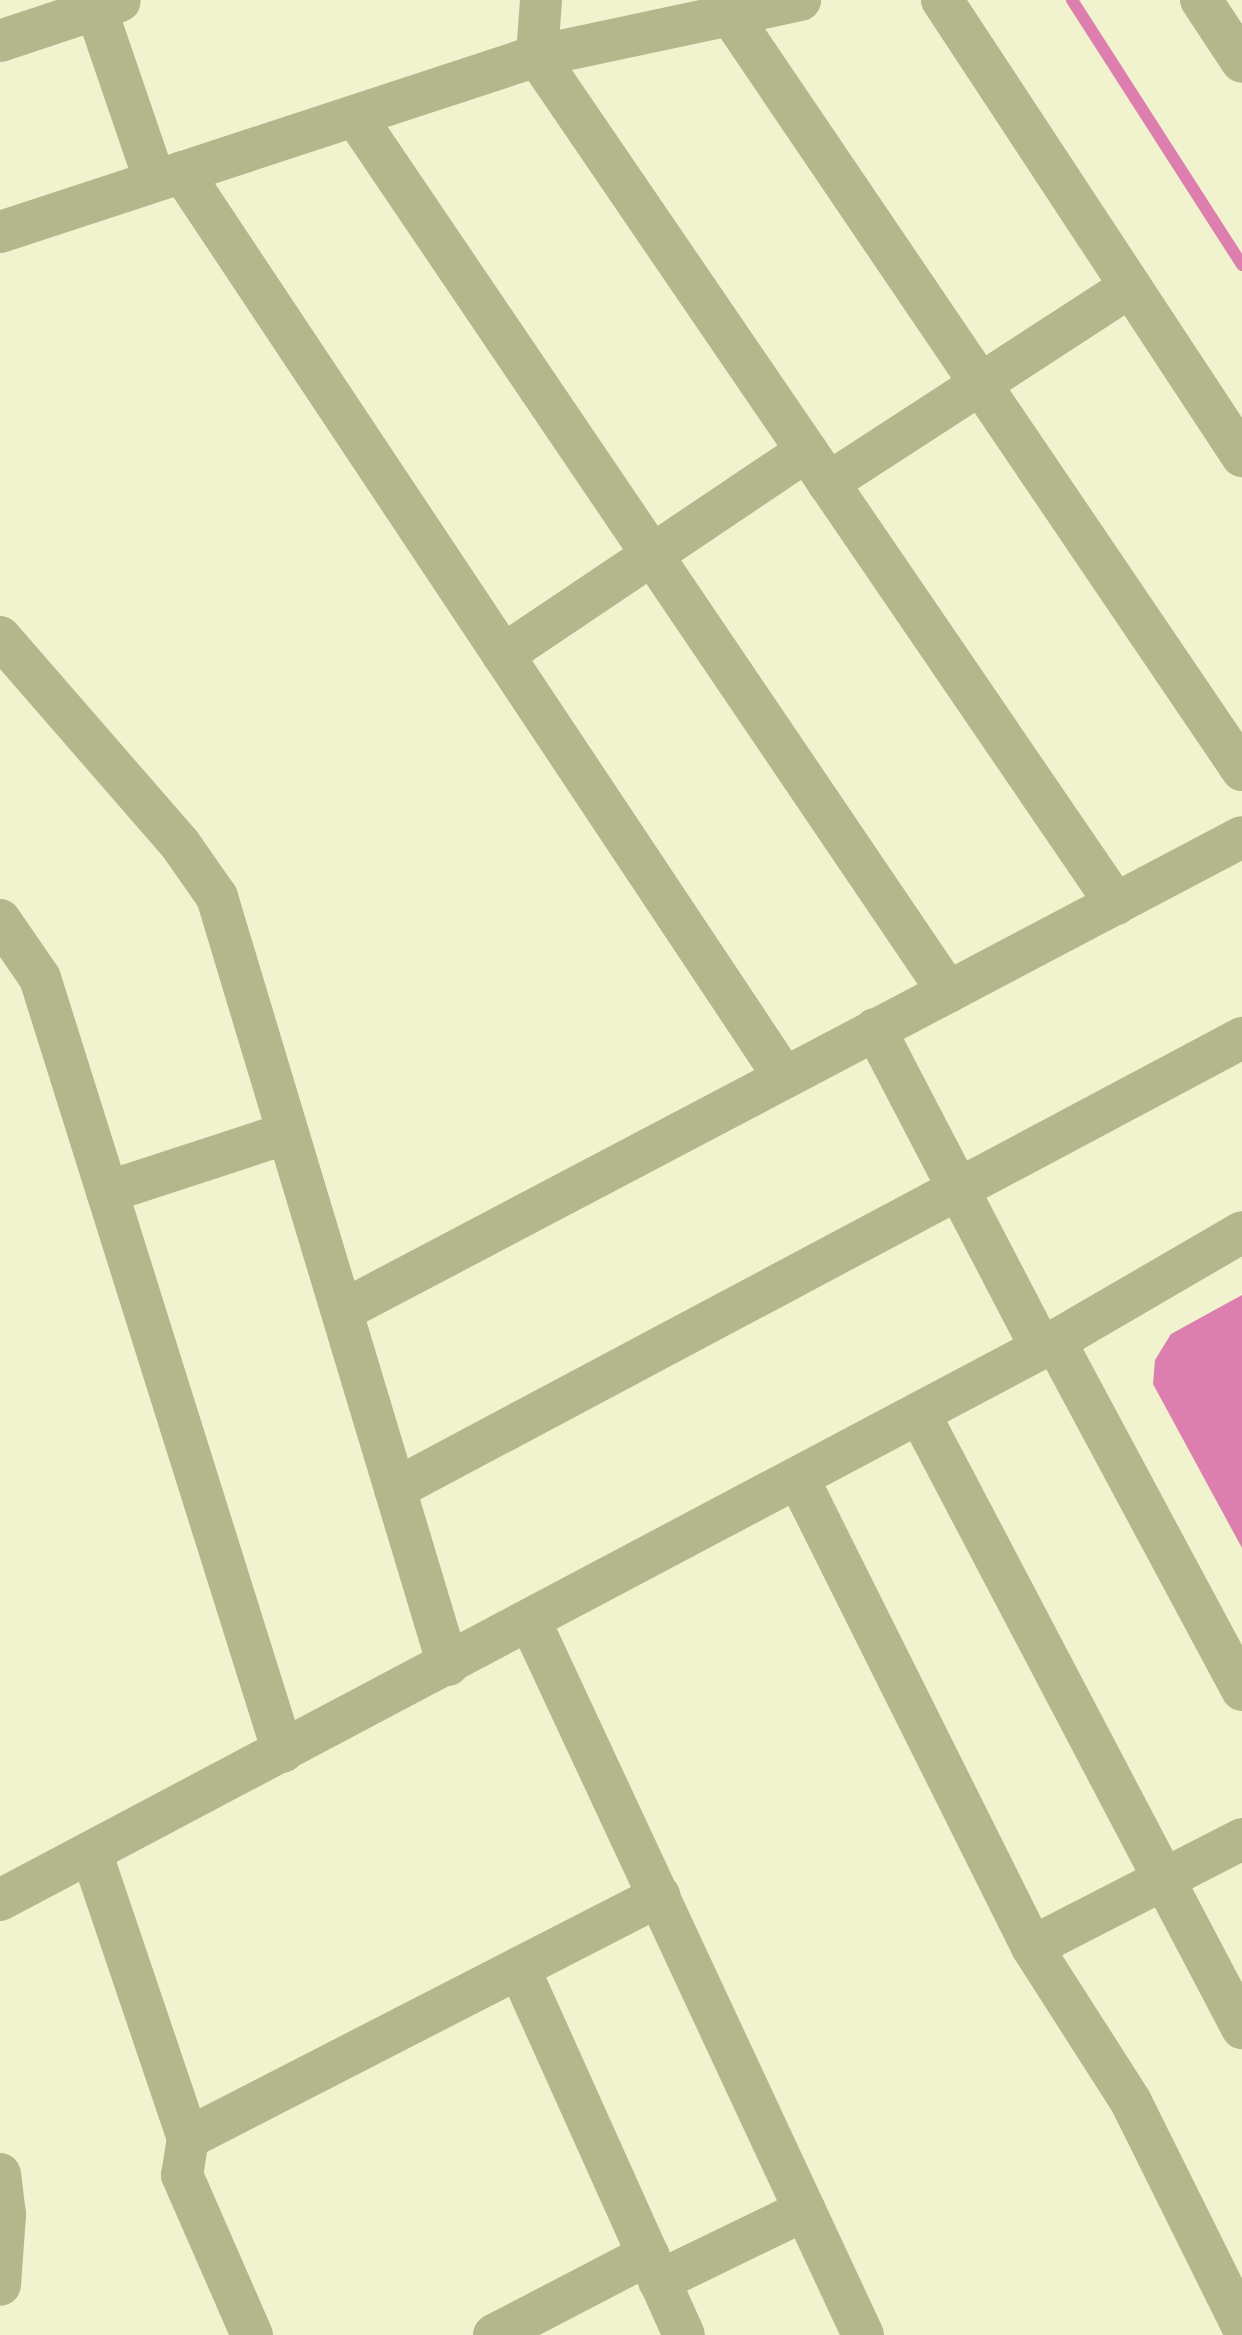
<!DOCTYPE html>
<style>
body{margin:0}
#map{position:relative;width:1242px;height:2335px;overflow:hidden;background:#f1f3cf;font-family:"Exo 2",sans-serif}
div>[style]{position:absolute}
[style*='--x']{left:calc(var(--x)*1px);top:calc(var(--y)*1px);width:calc(var(--w)*1px);rotate:calc(var(--a)*1deg)}
.water>*{inset:0;background:#dc7faf}
.stream>*{height:12px;margin:-6px;padding:0 6px;transform-origin:6px;border-radius:6px;background:#dc7faf}
.minor>*{height:42px;margin:-21px;padding:0 21px;transform-origin:21px;border-radius:21px;background:#b4b68c}
span{translate:-50% -50%;white-space:nowrap;text-align:center;line-height:1.15;-webkit-text-stroke:8px #feffe9;paint-order:stroke}
</style>
<div id="map">
<div class="water">
<div style="clip-path:polygon(1242px 1295px,1242px 1548px,1153px 1384px,1155px 1360px,1171px 1334px)"></div>
</div>
<div class="stream">
<div style="--x:1072;--y:0;--w:315;--a:57.3"></div>
</div>
<div class="minor">
<div style="--x:93;--y:0;--w:191;--a:71.1"></div>
<div style="--x:541;--y:0;--w:56;--a:94.1"></div>
<div style="--x:537;--y:56;--w:1027;--a:55.68"></div>
<div style="--x:731;--y:0;--w:16;--a:90"></div>
<div style="--x:731;--y:16;--w:911;--a:55.87"></div>
<div style="--x:942;--y:0;--w:546;--a:56.66"></div>
<div style="--x:1201;--y:0;--w:74;--a:56.5"></div>
<div style="--x:0;--y:41;--w:126;--a:-18.4"></div>
<div style="--x:355;--y:116;--w:1058;--a:55.9"></div>
<div style="--x:182;--y:172;--w:1087;--a:56.37"></div>
<div style="--x:0;--y:232;--w:565;--a:-18.15"></div>
<div style="--x:537;--y:56;--w:269;--a:-12"></div>
<div style="--x:828;--y:483;--w:360;--a:-33"></div>
<div style="--x:0;--y:637;--w:274;--a:49"></div>
<div style="--x:180;--y:844;--w:65;--a:55.1"></div>
<div style="--x:217;--y:897;--w:802;--a:73.26"></div>
<div style="--x:503;--y:655;--w:366;--a:-33.9"></div>
<div style="--x:0;--y:920;--w:70;--a:55.4"></div>
<div style="--x:40;--y:978;--w:811;--a:72.57"></div>
<div style="--x:875;--y:1029;--w:360;--a:62.5"></div>
<div style="--x:107;--y:1192;--w:190;--a:-18.1"></div>
<div style="--x:342;--y:1311;--w:1017;--a:-27.77"></div>
<div style="--x:1055;--y:1341;--w:396;--a:61.8"></div>
<div style="--x:919;--y:1413;--w:695;--a:62.29"></div>
<div style="--x:798;--y:1478;--w:524;--a:63.48"></div>
<div style="--x:1032;--y:1947;--w:184;--a:57.4"></div>
<div style="--x:1131;--y:2102;--w:250;--a:63.6"></div>
<div style="--x:395;--y:1489;--w:960;--a:-28.03"></div>
<div style="--x:530;--y:1621;--w:788;--a:65"></div>
<div style="--x:91;--y:1852;--w:302;--a:71.3"></div>
<div style="--x:188;--y:2138;--w:37;--a:99"></div>
<div style="--x:182;--y:2175;--w:175;--a:66.4"></div>
<div style="--x:0;--y:1900;--w:1194;--a:-27.92"></div>
<div style="--x:1055;--y:1341;--w:216;--a:-30.2"></div>
<div style="--x:1032;--y:1947;--w:236;--a:-27.2"></div>
<div style="--x:519;--y:1968;--w:402;--a:65.8"></div>
<div style="--x:188;--y:2138;--w:530;--a:-27.19"></div>
<div style="--x:0;--y:2174;--w:41;--a:83"></div>
<div style="--x:5;--y:2215;--w:70;--a:94.1"></div>
<div style="--x:659;--y:2281;--w:162;--a:-25.9"></div>
<div style="--x:494;--y:2335;--w:174;--a:-27.5"></div>
</div>
</div>
